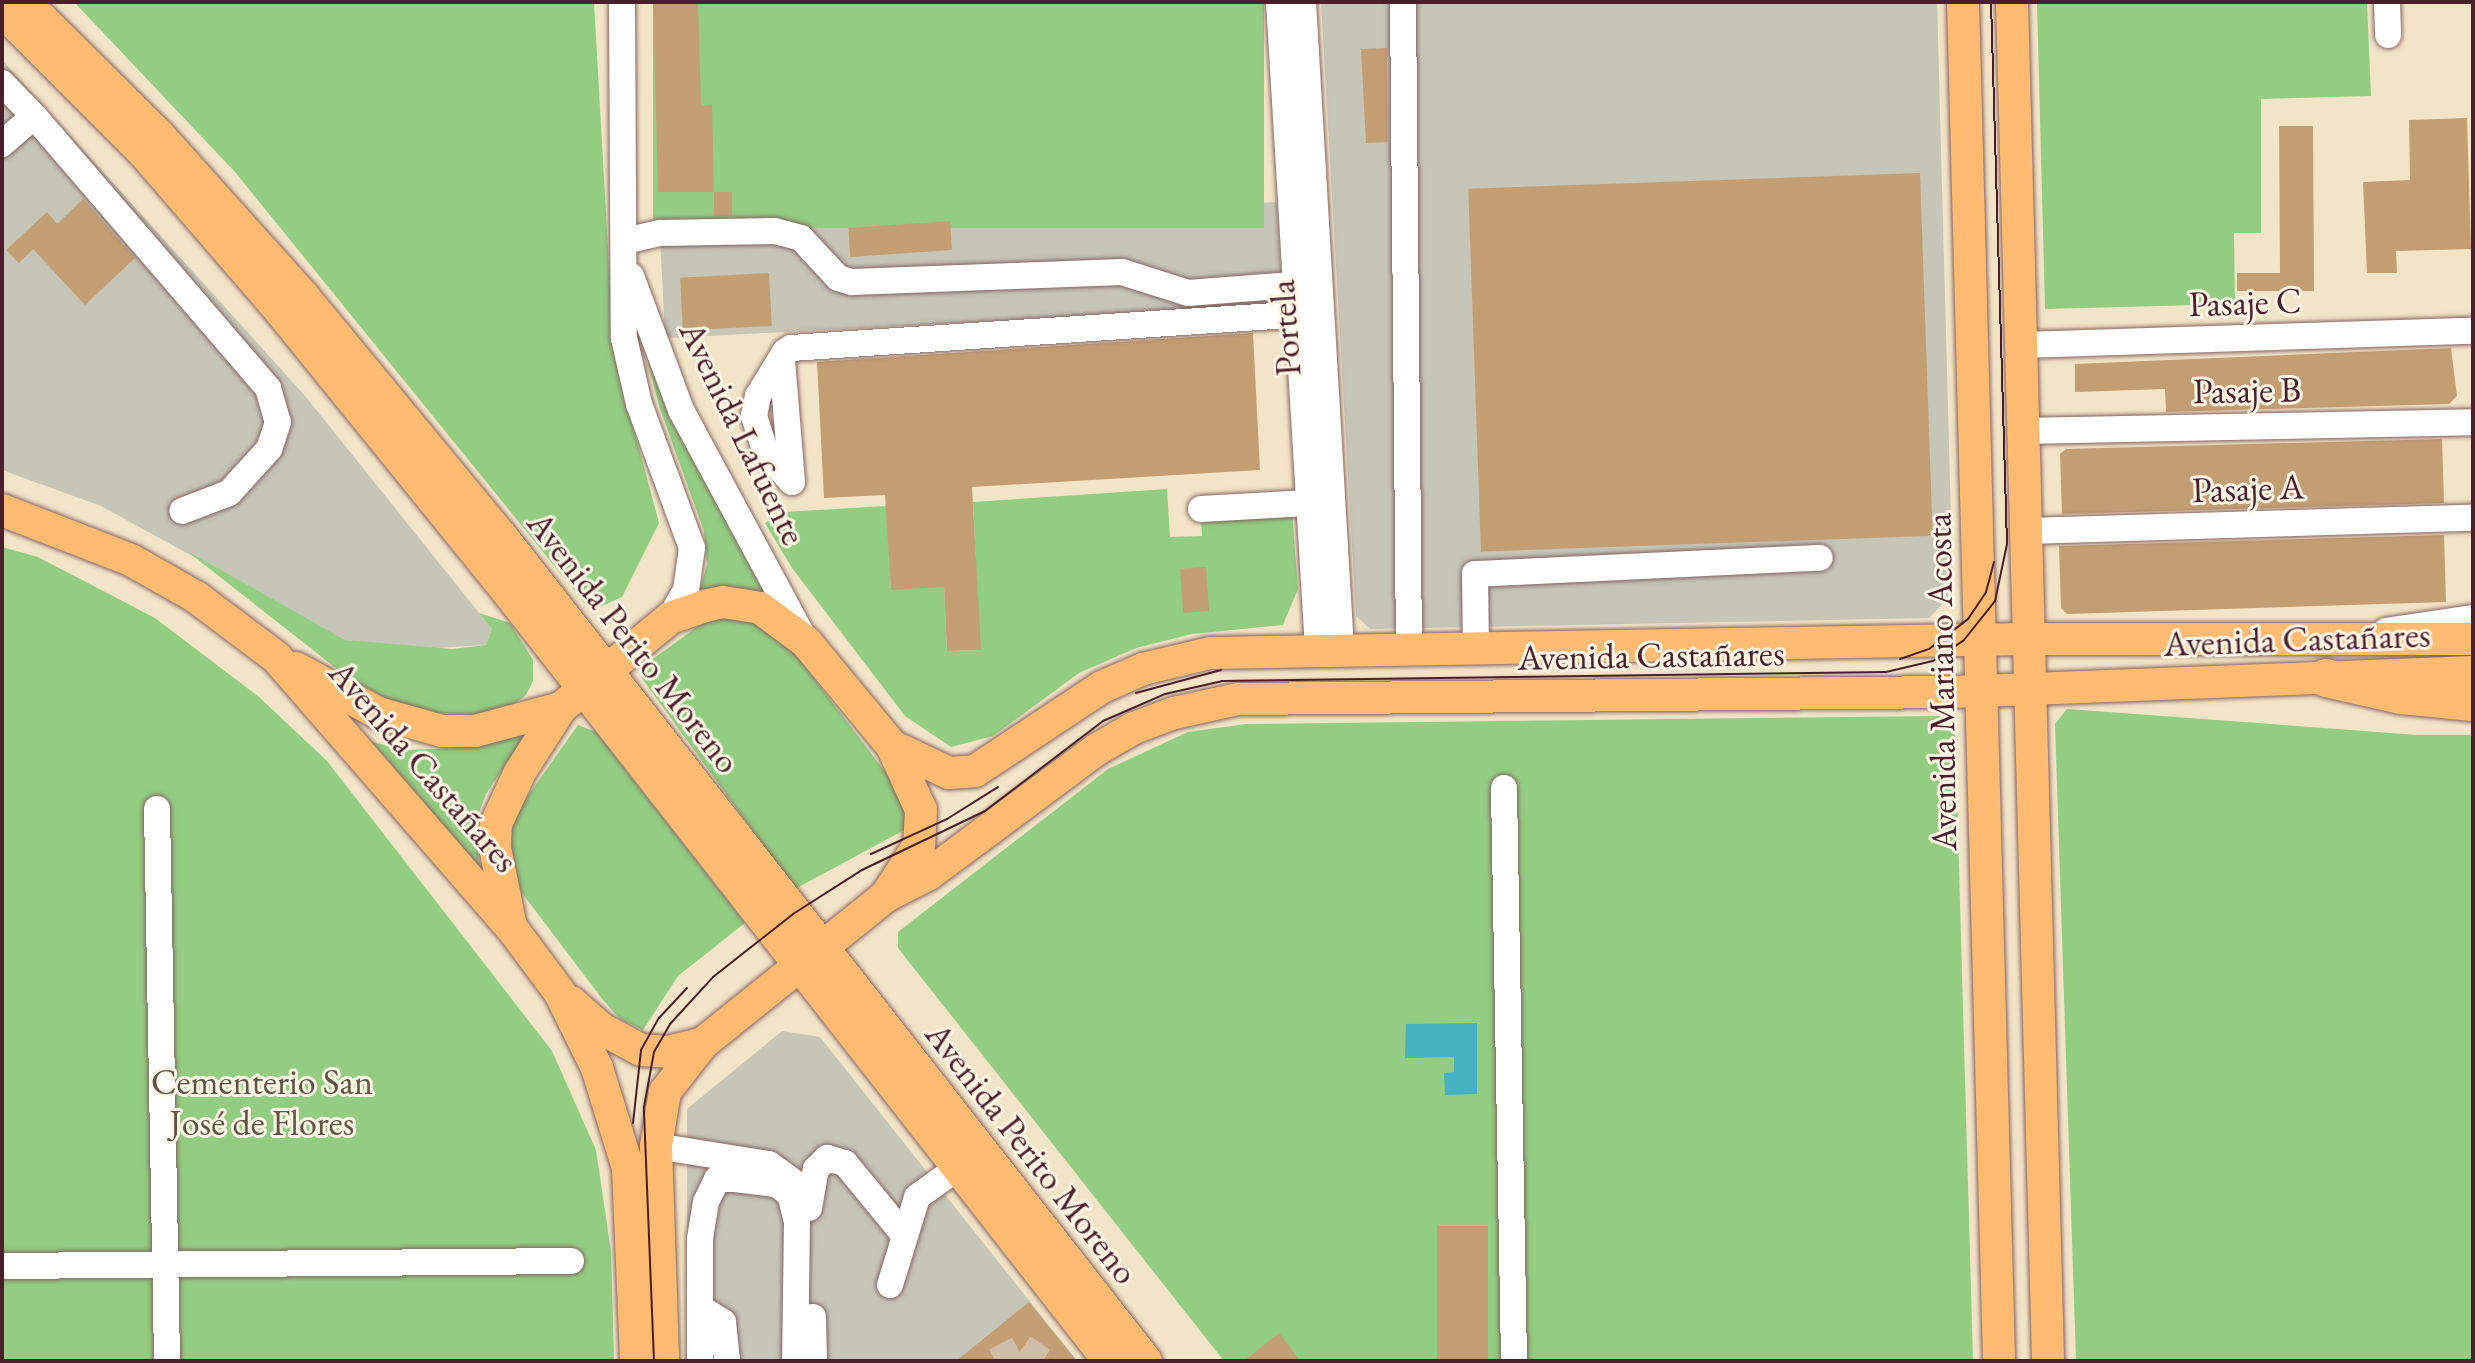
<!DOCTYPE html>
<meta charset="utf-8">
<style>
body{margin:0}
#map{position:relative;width:2475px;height:1363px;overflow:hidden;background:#f2e4c7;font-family:"EB Garamond",serif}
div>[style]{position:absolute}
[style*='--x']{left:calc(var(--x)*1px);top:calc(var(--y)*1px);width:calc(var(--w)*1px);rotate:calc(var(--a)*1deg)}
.industrial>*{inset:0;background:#c5c5b8;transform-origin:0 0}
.green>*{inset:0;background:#92cd82;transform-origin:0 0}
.water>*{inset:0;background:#45b1c3}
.building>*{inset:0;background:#c49e73;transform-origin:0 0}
.minor-tunnel>*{height:26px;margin-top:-13px;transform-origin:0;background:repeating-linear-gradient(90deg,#d0bda8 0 26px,transparent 0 39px)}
.roads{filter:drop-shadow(0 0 2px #856462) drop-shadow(0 0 2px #856462)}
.minor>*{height:26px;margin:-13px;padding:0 13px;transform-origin:13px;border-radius:13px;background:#fff}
.major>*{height:32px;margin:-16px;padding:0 16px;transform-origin:16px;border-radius:16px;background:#febb71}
.highway>*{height:38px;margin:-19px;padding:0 19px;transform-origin:19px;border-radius:19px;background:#febb71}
.tram>*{height:2px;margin:-1px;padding:0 1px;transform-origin:1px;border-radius:1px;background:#4a1f2b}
span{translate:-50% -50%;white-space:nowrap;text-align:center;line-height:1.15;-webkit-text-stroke:6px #fcf5e5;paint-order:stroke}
.street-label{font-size:36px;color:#4a1f2b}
.park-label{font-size:36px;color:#605345}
.frame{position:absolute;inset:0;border:4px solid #4a1f2b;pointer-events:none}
</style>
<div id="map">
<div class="industrial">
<div style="clip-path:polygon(1321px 2px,1937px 2px,1953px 593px,1929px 618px,1370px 629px,1356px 616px)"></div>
<div style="clip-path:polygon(2px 60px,306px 397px,492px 629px,486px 645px,417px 649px,345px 640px,101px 506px,2px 470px)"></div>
<div style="left:1277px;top:202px;width:104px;height:618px;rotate:87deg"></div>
<div style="clip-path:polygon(782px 1031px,820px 1037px,1077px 1361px,687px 1361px,687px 1109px)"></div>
</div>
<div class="green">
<div style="clip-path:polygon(74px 2px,594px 2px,614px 355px,659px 523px,622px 597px,591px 611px,235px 172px)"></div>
<div style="left:653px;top:2px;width:611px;height:226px"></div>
<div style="clip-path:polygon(2037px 2px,2367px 2px,2371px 96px,2261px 99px,2261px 233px,2234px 233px,2235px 304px,2045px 309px)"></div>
<div style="clip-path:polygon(639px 325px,771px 593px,737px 588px,698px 596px,707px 565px,704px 531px,659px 406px)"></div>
<div style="clip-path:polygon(1167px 489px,1170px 537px,1202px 536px,1201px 518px,1292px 512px,1298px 589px,1283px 625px,1192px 634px,1136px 648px,1079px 673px,993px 736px,951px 747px,905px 716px,792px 568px,765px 523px,783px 512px,887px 506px,891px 589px,944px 586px,947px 651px,980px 650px,973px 502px)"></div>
<div style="clip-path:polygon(2px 547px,38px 557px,155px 618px,259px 697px,327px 761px,552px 1051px,596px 1150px,611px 1251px,614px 1361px,2px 1361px)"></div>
<div style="clip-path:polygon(187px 551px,345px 640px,452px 649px,486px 645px,492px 629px,479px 613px,510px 623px,533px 660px,533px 681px,526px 695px,508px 708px,478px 715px,432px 713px,396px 704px,346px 676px)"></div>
<div style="clip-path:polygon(713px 615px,753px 615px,786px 642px,906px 799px,908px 828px,795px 889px,641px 677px,649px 662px)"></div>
<div style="clip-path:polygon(2067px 709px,2418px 735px,2473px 735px,2473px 1361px,2076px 1361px,2055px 724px)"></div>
<div style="clip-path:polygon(1939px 716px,1955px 726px,1973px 1361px,1224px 1361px,898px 948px,898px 932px,1108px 769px,1188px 732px,1246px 724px)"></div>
<div style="clip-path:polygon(578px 725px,596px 732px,745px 923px,678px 976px,643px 1030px,620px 1019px,603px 1000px,522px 893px,507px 858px,510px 821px)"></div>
<div style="clip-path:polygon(529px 730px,486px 794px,476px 820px,479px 867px,372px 742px,408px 750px,452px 748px)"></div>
</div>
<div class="water">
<div style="clip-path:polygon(1477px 1023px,1477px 1094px,1445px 1095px,1444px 1073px,1454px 1072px,1454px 1057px,1405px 1058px,1406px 1024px)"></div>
</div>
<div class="building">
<div style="clip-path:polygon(653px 2px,698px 2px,701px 106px,712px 105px,714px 192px,658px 192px)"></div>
<div style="clip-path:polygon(1387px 48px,1388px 142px,1366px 143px,1361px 49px)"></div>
<div style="clip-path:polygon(2467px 118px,2471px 249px,2396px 251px,2397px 273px,2367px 273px,2363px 182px,2410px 180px,2409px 120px)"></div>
<div style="clip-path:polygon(2279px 126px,2313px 126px,2314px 291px,2237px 291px,2237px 273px,2280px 273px)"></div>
<div style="left:1920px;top:173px;width:363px;height:452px;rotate:88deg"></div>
<div style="left:714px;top:192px;width:18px;height:24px"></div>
<div style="clip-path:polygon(83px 199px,135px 258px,85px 305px,33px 249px,19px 263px,6px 250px,47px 212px,57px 224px)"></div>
<div style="left:950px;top:221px;width:29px;height:102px;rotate:86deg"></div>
<div style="left:769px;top:273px;width:53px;height:89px;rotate:87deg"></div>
<div style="clip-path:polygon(1253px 333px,1260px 470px,972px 487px,981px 650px,947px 651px,944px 587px,891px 590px,885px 495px,824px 498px,817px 362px)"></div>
<div style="clip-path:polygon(2451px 348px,2457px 396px,2449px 404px,2166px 412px,2165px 389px,2075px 392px,2075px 364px)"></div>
<div style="clip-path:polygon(2442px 439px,2444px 503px,2062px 514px,2060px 454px,2066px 449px)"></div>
<div style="clip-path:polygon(2444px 535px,2446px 602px,2067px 614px,2061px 608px,2059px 546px)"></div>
<div style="left:1206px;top:567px;width:44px;height:26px;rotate:86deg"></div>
<div style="left:1437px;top:1226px;width:51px;height:135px"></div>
<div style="clip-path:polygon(1029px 1302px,1077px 1361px,956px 1361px)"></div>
<div style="clip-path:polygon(1279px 1333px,1300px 1361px,1244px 1361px)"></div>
</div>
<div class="minor-tunnel">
<div style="--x:995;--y:1361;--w:31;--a:-27"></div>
<div style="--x:1023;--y:1347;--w:24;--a:35"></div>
</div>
<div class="roads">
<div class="minor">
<div style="--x:622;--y:2;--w:336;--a:89.7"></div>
<div style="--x:624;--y:338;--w:68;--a:77.2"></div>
<div style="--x:639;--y:404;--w:153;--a:69.8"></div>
<div style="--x:692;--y:548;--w:42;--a:98.1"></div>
<div style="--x:686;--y:590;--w:32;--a:120"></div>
<div style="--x:1279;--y:2;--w:648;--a:86.55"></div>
<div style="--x:1303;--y:2;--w:648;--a:86.64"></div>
<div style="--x:1403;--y:2;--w:647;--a:89.47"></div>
<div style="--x:2387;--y:2;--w:33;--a:88"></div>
<div style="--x:2;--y:83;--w:46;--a:45.9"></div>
<div style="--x:34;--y:116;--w:43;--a:138.8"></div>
<div style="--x:34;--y:116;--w:359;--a:49.3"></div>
<div style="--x:268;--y:388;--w:35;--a:74"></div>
<div style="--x:278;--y:422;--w:28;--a:108"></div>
<div style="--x:269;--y:449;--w:59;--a:132.3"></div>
<div style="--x:229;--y:493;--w:50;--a:159"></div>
<div style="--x:625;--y:241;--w:36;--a:-13"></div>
<div style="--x:660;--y:233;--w:115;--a:-1"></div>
<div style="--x:775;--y:231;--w:27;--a:15"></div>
<div style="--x:801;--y:238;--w:54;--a:47.2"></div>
<div style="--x:838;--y:278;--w:15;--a:16"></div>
<div style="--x:852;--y:282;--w:270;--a:-2.1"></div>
<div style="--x:1122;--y:272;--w:69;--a:17.7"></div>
<div style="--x:1188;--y:293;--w:130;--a:-4.4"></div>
<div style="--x:631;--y:276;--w:143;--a:69.5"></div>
<div style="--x:681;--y:410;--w:258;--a:61.7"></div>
<div style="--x:2020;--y:345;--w:453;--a:-1.8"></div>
<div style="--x:782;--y:360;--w:122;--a:85.3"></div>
<div style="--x:792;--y:482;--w:39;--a:-132"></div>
<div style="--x:766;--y:453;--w:39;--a:-108"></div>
<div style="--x:754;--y:416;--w:20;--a:-79"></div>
<div style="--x:758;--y:396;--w:52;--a:-58.5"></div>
<div style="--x:785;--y:352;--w:7;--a:-34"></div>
<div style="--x:791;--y:348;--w:530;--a:-3.79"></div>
<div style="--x:2022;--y:431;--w:451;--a:-1.1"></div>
<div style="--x:1201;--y:509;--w:107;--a:-3.2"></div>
<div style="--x:2024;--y:531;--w:449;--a:-1.7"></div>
<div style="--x:2386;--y:631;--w:88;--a:-8.5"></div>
<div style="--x:1476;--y:648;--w:74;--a:-90.8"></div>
<div style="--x:1475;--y:574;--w:345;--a:-2.7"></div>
<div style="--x:1504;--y:788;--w:573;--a:89"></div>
<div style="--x:157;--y:809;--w:552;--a:88.96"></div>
<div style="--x:656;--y:1146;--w:114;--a:9.1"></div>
<div style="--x:769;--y:1164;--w:34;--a:36"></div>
<div style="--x:809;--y:1208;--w:40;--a:-80"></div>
<div style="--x:816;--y:1169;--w:16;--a:-45"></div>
<div style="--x:827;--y:1158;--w:19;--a:16"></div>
<div style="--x:845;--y:1163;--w:94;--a:50.6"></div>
<div style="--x:2;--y:1266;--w:569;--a:-0.5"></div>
<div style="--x:890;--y:1285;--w:92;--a:-72.9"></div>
<div style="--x:917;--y:1197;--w:48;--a:-35.7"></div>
<div style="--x:700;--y:1308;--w:27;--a:31"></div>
<div style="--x:723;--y:1322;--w:39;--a:84"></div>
<div style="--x:813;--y:1317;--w:44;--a:88.7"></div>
<div style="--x:700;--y:1361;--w:122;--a:-90"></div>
<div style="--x:700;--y:1239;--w:37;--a:-81"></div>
<div style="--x:706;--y:1202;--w:25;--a:-64"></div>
<div style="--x:717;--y:1179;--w:18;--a:0"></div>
<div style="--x:735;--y:1179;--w:41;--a:7"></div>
<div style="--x:776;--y:1184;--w:17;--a:36"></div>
<div style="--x:790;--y:1194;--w:29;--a:76"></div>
<div style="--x:797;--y:1222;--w:139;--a:90.8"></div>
</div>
<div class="major">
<div style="--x:25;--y:2;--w:186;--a:44.8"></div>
<div style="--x:157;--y:133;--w:220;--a:48.1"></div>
<div style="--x:304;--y:297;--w:311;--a:50.5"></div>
<div style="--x:502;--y:537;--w:1046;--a:51.99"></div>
<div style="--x:1963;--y:2;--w:1359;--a:88.48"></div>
<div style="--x:2012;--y:2;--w:1359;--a:88.48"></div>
<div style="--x:2;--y:11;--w:201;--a:45"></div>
<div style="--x:144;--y:153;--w:211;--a:49.2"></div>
<div style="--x:282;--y:313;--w:358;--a:51"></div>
<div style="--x:507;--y:591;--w:977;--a:51.98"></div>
<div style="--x:2;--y:510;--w:138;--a:21.2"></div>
<div style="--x:131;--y:560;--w:75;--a:29.6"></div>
<div style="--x:196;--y:597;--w:100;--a:36.9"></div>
<div style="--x:276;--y:657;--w:358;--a:49"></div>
<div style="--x:511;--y:927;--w:82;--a:53.4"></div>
<div style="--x:560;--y:993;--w:84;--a:63.7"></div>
<div style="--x:597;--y:1068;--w:105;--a:72.8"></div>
<div style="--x:628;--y:1168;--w:193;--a:87.6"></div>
<div style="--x:296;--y:668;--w:94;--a:28.8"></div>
<div style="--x:378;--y:713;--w:66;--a:15.7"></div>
<div style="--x:442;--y:731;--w:33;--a:0"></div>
<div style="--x:475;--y:731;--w:89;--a:-15"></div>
<div style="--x:892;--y:746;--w:63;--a:25.3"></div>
<div style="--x:949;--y:773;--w:26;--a:-4"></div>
<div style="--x:975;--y:771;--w:152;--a:-33.5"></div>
<div style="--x:1102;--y:687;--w:45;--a:-23.7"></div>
<div style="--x:1143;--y:669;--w:69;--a:-13.4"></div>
<div style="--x:1210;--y:653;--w:819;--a:-0.98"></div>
<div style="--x:2029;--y:639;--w:444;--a:0"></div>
<div style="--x:886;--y:896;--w:48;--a:-27.1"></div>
<div style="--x:929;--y:874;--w:208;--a:-36.6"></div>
<div style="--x:1096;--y:750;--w:44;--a:-30.1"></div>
<div style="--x:1134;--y:728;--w:43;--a:-20.6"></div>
<div style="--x:1174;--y:713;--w:66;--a:-12.3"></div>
<div style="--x:1238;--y:699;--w:714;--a:-0.56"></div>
<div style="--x:1952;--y:692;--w:521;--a:-2.2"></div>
<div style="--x:511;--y:927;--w:81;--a:-101.4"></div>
<div style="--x:495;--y:848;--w:24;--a:-88"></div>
<div style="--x:496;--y:824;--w:57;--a:-65.2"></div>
<div style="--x:520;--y:772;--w:76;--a:-57.4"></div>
<div style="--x:561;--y:708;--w:141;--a:-39.5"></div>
<div style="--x:670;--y:618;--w:36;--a:-19"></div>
<div style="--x:704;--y:606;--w:19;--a:-12"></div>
<div style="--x:723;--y:602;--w:37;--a:9"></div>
<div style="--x:760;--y:608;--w:57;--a:36.5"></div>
<div style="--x:806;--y:642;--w:135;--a:50.4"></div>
<div style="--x:892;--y:746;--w:70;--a:65.6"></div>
<div style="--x:921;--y:810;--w:35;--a:93"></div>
<div style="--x:919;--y:845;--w:61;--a:122.9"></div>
<div style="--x:886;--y:896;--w:235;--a:141.2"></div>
<div style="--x:703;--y:1043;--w:62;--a:127.8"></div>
<div style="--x:665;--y:1092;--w:55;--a:99.5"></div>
<div style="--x:656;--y:1146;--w:215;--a:88.1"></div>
<div style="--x:571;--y:1002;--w:41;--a:41.1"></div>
<div style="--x:602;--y:1029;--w:44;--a:28.3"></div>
<div style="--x:641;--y:1050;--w:27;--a:4"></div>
<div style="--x:668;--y:1052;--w:36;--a:-14"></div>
</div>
<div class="highway">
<div style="--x:2326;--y:678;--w:77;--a:12.8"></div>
<div style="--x:2401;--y:695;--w:72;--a:5.6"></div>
</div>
</div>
<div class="tram">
<div style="--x:1900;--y:659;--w:31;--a:-19"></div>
<div style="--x:1929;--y:649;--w:49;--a:-37.6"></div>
<div style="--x:1968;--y:619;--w:32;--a:-56"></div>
<div style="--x:1986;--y:592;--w:31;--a:-75"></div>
<div style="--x:1136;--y:693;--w:88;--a:-15.1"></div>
<div style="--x:871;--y:854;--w:84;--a:-24.7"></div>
<div style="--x:947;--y:819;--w:60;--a:-32.1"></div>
<div style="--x:633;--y:1123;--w:73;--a:-83.7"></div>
<div style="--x:641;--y:1050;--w:37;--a:-61"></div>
<div style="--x:659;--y:1018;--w:41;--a:-47"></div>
<div style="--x:654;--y:1361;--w:254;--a:-92.3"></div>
<div style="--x:644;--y:1107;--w:56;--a:-79.7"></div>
<div style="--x:654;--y:1052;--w:32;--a:-60"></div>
<div style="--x:670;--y:1024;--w:64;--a:-47.5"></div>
<div style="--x:713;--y:977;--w:102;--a:-38.2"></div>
<div style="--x:793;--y:914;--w:82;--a:-32.5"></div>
<div style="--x:862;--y:870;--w:136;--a:-25.6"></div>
<div style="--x:985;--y:811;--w:148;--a:-37.3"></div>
<div style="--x:1103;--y:721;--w:68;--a:-23.5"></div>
<div style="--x:1165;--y:694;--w:58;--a:-12.8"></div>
<div style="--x:1222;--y:681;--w:664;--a:-0.78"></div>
<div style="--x:1886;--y:672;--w:48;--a:-13.2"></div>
<div style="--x:1933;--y:661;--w:37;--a:-34"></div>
<div style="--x:1964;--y:640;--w:50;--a:-51.5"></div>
<div style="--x:1995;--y:601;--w:58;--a:-78.1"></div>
<div style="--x:2007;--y:544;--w:542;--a:-91.69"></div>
</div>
<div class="street-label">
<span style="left:2245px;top:302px;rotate:-2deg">Pasaje C</span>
<span style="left:1285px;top:328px;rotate:-94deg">Portela</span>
<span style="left:2247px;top:390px;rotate:-1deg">Pasaje B</span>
<span style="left:743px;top:433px;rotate:64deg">Avenida Lafuente</span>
<span style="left:2248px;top:488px;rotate:-2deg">Pasaje A</span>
<span style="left:2297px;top:639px;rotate:-2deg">Avenida Castañares</span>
<span style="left:634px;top:642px;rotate:52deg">Avenida Perito Moreno</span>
<span style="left:1651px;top:655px;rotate:-1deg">Avenida Castañares</span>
<span style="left:1941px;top:682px;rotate:-91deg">Avenida Mariano Acosta</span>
<span style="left:424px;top:766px;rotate:49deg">Avenida Castañares</span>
<span style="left:1032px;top:1153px;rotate:52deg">Avenida Perito Moreno</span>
</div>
<div class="park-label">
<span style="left:262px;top:1102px">Cementerio San<br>José de Flores</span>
</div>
<div class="frame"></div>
</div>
